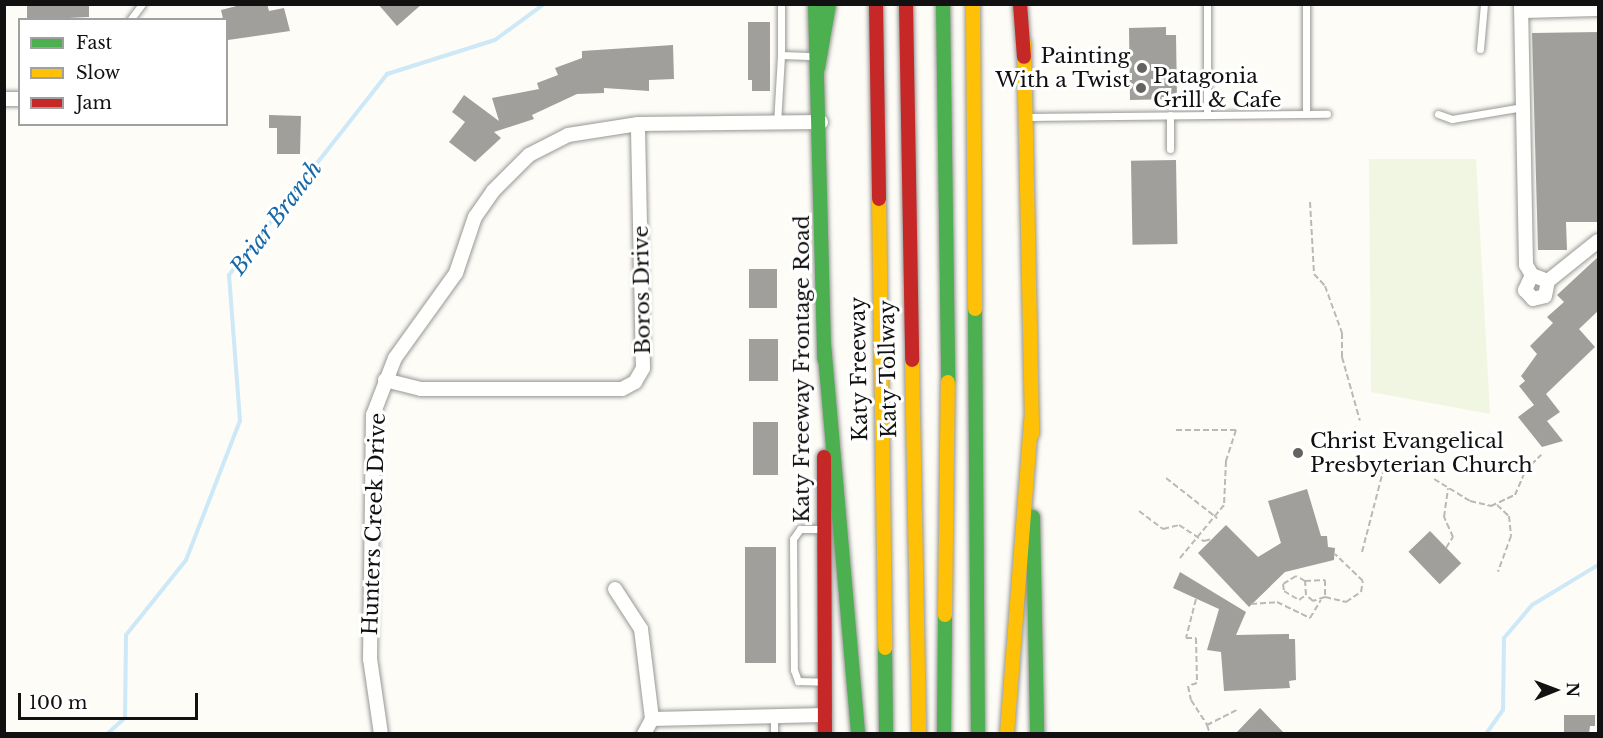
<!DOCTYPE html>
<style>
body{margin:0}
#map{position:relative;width:1603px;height:738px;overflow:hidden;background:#fdfcf7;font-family:"Libre Baskerville",serif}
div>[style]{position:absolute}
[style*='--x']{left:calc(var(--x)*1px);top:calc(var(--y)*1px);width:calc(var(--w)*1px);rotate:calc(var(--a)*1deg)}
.pitch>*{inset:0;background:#f0f6e1}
.stream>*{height:4px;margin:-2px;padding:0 2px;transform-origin:2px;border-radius:2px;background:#cde8f7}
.building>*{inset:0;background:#a19f9c;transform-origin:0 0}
.path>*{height:2px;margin-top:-1px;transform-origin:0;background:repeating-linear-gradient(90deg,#b9b9b8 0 6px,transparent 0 9px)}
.roads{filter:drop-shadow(0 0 2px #979795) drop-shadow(0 0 2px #979795)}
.lane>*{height:7px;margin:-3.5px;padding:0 3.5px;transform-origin:3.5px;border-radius:3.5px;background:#fffffe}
.street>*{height:14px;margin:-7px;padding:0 7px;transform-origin:7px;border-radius:7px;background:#fffffe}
.fast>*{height:14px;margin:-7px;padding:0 7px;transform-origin:7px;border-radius:7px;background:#4caf50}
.slow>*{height:14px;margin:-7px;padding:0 7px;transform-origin:7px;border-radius:7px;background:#ffc107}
.jam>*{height:14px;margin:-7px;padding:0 7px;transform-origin:7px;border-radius:7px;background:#c62828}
.dots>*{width:16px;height:16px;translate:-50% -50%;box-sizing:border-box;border:3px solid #fff;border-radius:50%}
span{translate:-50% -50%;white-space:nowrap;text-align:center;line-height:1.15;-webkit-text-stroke:6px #fff;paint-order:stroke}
.poi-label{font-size:21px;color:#111}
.right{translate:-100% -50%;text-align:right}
.left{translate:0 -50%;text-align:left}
.street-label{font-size:21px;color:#111}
.water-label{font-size:22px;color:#1768a6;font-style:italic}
.frame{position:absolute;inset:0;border:6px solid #111;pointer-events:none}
.legend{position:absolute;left:18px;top:18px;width:210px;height:108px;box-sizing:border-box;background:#fff;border:2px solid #a0a0a0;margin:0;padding:8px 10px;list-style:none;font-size:18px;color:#111}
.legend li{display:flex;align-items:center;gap:12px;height:30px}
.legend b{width:30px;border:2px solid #a0a0a0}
.north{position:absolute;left:1525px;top:660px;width:60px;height:60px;-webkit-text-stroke:4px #fff;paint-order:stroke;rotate:89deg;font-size:16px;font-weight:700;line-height:24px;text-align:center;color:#111}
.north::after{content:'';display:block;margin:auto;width:21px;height:27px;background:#111;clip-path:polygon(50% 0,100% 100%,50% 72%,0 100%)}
.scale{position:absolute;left:18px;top:693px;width:180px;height:27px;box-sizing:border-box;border:3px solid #111;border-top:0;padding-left:8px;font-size:18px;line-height:21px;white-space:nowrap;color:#111;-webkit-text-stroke:4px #fff;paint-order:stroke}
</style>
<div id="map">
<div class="pitch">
<div style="clip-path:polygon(1369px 159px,1476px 159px,1490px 414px,1371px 392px)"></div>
</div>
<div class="stream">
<div style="--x:107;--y:734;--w:24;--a:-42"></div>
<div style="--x:125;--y:718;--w:83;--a:-89.3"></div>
<div style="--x:126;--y:635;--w:96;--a:-51.3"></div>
<div style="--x:186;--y:560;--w:149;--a:-68.8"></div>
<div style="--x:240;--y:421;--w:146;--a:-94.3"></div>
<div style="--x:229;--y:275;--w:256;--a:-51.8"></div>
<div style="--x:387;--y:74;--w:113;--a:-17.5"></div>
<div style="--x:495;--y:40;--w:61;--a:-36.3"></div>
<div style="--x:1486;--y:734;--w:29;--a:-55"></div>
<div style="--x:1503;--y:710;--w:72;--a:-89.2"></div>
<div style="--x:1504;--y:638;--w:43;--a:-49.7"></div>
<div style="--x:1532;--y:605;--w:77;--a:-31.2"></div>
</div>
<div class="building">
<div style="clip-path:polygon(27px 4px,89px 4px,89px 17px,27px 20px)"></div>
<div style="clip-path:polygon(244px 4px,267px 4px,269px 11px,284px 8px,290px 31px,228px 40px,221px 10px)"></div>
<div style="clip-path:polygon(378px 4px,422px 4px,397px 26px)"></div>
<div style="clip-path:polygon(748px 22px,770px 22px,770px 91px,752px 91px,752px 80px,748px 80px)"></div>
<div style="clip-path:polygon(1166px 27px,1166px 35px,1176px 35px,1177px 99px,1130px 100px,1129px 28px)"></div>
<div style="clip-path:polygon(1599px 32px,1599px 222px,1566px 222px,1567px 250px,1538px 250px,1532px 33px)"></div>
<div style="clip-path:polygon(673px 45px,674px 79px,649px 80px,649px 91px,604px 88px,604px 93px,577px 94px,532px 115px,534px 119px,494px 132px,501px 138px,475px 162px,449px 142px,465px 122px,452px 112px,464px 95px,499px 121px,492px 98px,539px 89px,537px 83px,558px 75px,555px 68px,582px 58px,582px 51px)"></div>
<div style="clip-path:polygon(269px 115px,301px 116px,300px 154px,277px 154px,277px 128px,269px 128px)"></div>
<div style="left:1176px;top:160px;width:84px;height:45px;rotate:89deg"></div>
<div style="clip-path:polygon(1599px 256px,1599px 310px,1579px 329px,1595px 347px,1546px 394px,1560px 412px,1547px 421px,1563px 441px,1542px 447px,1518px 417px,1534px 405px,1519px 386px,1525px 381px,1521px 376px,1537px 354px,1530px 346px,1553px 323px,1547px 317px,1564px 302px,1557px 295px)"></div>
<div style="left:749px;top:269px;width:28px;height:39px"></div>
<div style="left:749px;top:339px;width:29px;height:42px"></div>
<div style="left:753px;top:422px;width:25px;height:53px"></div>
<div style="clip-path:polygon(1307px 489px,1321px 536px,1327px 536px,1328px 547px,1335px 548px,1334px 560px,1285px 572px,1249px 607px,1198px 553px,1226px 525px,1258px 557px,1281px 543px,1268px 501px)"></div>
<div style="left:1430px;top:531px;width:45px;height:30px;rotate:46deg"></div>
<div style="left:745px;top:547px;width:31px;height:116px"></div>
<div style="clip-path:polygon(1180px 572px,1246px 612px,1236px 635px,1289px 634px,1289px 639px,1295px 639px,1296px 680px,1289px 681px,1290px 688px,1224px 691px,1221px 652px,1207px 650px,1219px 609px,1173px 588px)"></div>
<div style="clip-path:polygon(1260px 708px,1285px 734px,1235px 734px)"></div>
<div style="clip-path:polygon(1564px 715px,1595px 715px,1595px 726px,1590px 726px,1589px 734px,1564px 734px)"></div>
</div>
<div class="path">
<div style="--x:1310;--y:202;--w:72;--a:86.8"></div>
<div style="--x:1314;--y:274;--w:16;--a:47"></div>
<div style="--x:1325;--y:286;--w:50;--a:70.1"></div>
<div style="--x:1342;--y:333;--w:24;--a:90"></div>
<div style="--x:1342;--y:357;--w:66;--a:74.3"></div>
<div style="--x:1176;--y:430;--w:60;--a:0"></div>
<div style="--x:1236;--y:430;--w:33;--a:108"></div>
<div style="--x:1226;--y:461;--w:44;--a:92.6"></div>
<div style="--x:1224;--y:505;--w:69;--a:129.7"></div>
<div style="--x:1166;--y:478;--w:65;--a:38.1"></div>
<div style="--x:1434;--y:479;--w:42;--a:31.4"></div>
<div style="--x:1470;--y:501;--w:22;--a:13"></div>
<div style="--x:1491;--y:506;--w:26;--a:-25"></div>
<div style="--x:1515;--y:495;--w:26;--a:-67"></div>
<div style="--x:1525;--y:471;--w:23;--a:-45"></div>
<div style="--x:1497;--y:505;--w:16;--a:43"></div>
<div style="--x:1509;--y:516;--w:20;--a:84"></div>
<div style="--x:1511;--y:536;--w:38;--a:110"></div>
<div style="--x:1139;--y:511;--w:30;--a:37"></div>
<div style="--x:1163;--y:529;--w:16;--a:-14"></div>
<div style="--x:1179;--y:525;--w:30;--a:33"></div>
<div style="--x:1204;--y:541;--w:8;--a:-14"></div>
<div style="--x:1446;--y:548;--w:13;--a:-58"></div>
<div style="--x:1453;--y:537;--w:22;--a:-114"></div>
<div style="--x:1444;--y:517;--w:29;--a:-82"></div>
<div style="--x:1362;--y:552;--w:91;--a:-75.4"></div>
<div style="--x:1305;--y:581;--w:10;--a:-151"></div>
<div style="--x:1296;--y:576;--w:15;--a:148"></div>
<div style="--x:1283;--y:584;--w:7;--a:82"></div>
<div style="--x:1284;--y:591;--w:17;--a:31"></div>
<div style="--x:1299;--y:600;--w:9;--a:-36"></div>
<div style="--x:1325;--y:597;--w:13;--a:162"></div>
<div style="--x:1313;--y:601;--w:9;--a:-139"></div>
<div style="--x:1306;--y:595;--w:14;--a:-94"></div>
<div style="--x:1305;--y:581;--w:20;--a:-3"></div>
<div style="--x:1325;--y:580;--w:17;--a:90"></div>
<div style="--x:1325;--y:597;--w:22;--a:13"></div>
<div style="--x:1346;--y:602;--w:18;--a:-34"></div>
<div style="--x:1361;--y:592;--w:11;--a:-80"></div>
<div style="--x:1363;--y:581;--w:39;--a:-136"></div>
<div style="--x:1196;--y:599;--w:40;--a:104.4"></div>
<div style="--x:1186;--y:638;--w:10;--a:0"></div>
<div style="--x:1196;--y:638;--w:45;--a:88.7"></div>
<div style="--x:1197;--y:683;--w:9;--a:162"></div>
<div style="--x:1188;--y:686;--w:14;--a:78"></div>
<div style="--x:1191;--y:700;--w:30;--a:57"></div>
<div style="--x:1207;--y:725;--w:33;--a:-27"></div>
<div style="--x:1251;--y:604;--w:26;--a:-4"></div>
<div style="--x:1277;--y:602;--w:37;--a:26"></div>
<div style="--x:1310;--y:618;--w:21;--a:-59"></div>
<div style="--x:1207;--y:725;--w:9;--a:72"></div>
</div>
<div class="roads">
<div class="lane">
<div style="--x:781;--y:4;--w:51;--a:90"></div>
<div style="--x:781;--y:55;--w:34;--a:2"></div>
<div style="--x:130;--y:20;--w:20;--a:-53"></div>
<div style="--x:1480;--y:49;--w:45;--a:-84.9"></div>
<div style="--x:1306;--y:114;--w:110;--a:-90"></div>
<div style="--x:1438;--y:114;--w:15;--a:20"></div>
<div style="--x:1452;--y:119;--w:72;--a:-9.6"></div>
<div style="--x:1207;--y:115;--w:111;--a:-90"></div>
<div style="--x:1027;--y:117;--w:300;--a:-0.6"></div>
<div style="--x:777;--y:123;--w:68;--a:-86.6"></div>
<div style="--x:1170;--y:149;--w:34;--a:-90"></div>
<div style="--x:822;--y:529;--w:22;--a:180"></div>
<div style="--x:800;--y:529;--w:12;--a:125"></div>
<div style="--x:793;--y:539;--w:131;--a:89.6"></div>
<div style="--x:794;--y:670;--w:12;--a:70"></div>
<div style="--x:798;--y:681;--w:25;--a:2"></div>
<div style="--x:774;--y:716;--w:18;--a:90"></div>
</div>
<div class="street">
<div style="--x:1521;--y:4;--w:261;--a:88.9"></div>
<div style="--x:1526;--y:265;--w:12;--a:59"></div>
<div style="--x:1532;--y:275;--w:17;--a:21"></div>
<div style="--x:1548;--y:281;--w:64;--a:-38.7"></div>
<div style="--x:1522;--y:11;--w:76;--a:-1.5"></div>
<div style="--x:4;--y:99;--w:16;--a:0"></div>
<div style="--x:1532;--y:275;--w:17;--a:115"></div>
<div style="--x:1525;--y:290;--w:12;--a:48"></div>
<div style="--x:1533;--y:299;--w:12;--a:-14"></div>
<div style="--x:1545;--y:296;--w:15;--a:-79"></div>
<div style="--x:385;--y:380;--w:37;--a:14"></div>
<div style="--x:421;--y:389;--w:201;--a:0"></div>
<div style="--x:622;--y:389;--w:15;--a:-28"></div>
<div style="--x:635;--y:382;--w:16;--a:-60"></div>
<div style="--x:643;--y:368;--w:244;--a:-91.2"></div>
<div style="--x:615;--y:589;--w:48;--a:57"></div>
<div style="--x:641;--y:629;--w:91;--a:83"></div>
<div style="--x:652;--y:719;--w:173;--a:-1.3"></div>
<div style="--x:381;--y:734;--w:76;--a:-98.3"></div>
<div style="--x:370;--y:659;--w:244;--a:-89.3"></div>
<div style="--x:373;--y:415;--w:61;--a:-68.9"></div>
<div style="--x:395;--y:358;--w:105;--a:-54.3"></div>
<div style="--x:456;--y:273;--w:59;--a:-71.3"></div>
<div style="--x:475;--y:217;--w:32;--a:-55"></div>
<div style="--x:493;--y:191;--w:51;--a:-45"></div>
<div style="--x:529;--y:155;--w:44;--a:-27.1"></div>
<div style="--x:568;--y:135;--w:71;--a:-8.9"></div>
<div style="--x:638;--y:124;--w:183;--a:-0.6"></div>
<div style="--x:644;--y:734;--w:17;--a:-62"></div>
</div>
<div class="fast">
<div style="--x:815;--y:4;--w:355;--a:88.5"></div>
<div style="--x:943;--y:4;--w:378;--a:89.2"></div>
<div style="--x:818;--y:68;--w:65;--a:-80.2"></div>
<div style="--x:975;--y:309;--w:425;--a:89.6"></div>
<div style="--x:824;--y:344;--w:391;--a:85"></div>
<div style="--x:1033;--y:517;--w:217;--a:88.9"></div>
<div style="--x:885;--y:648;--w:86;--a:89.3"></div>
<div style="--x:944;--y:734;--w:119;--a:-89.5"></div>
</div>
<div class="slow">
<div style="--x:973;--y:4;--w:305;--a:89.6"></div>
<div style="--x:1024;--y:43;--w:391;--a:88.8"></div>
<div style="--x:879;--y:199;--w:449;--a:89.2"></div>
<div style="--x:912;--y:360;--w:374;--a:88.9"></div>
<div style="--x:945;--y:615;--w:233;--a:-89.3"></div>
<div style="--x:1007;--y:734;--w:315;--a:-85.6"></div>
</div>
<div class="jam">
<div style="--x:876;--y:4;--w:195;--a:89.1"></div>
<div style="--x:906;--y:4;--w:356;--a:89"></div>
<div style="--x:1020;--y:4;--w:53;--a:85.7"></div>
<div style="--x:824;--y:457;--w:277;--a:89.8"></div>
</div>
</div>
<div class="dots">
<div style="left:1142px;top:68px;background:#646362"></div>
<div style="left:1141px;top:88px;background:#646362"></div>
<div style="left:1298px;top:453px;background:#646362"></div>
</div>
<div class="poi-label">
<span class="right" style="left:1130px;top:68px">Painting<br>With a Twist</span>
<span class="left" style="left:1153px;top:88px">Patagonia<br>Grill &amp; Cafe</span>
<span class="left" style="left:1310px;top:453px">Christ Evangelical<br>Presbyterian Church</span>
</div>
<div class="street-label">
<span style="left:642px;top:290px;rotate:-91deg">Boros Drive</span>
<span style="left:802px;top:369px;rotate:-90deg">Katy Freeway Frontage Road</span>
<span style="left:859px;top:369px;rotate:-91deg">Katy Freeway</span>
<span style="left:888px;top:369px;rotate:-91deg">Katy Tollway</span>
<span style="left:374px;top:524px;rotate:-88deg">Hunters Creek Drive</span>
</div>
<div class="water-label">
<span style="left:276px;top:218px;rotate:-53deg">Briar Branch</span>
</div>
<div class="frame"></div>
<ul class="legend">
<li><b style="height:8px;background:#4caf50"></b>Fast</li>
<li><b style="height:8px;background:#ffc107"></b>Slow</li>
<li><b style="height:8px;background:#c62828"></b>Jam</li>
</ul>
<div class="north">N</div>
<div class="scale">100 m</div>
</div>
